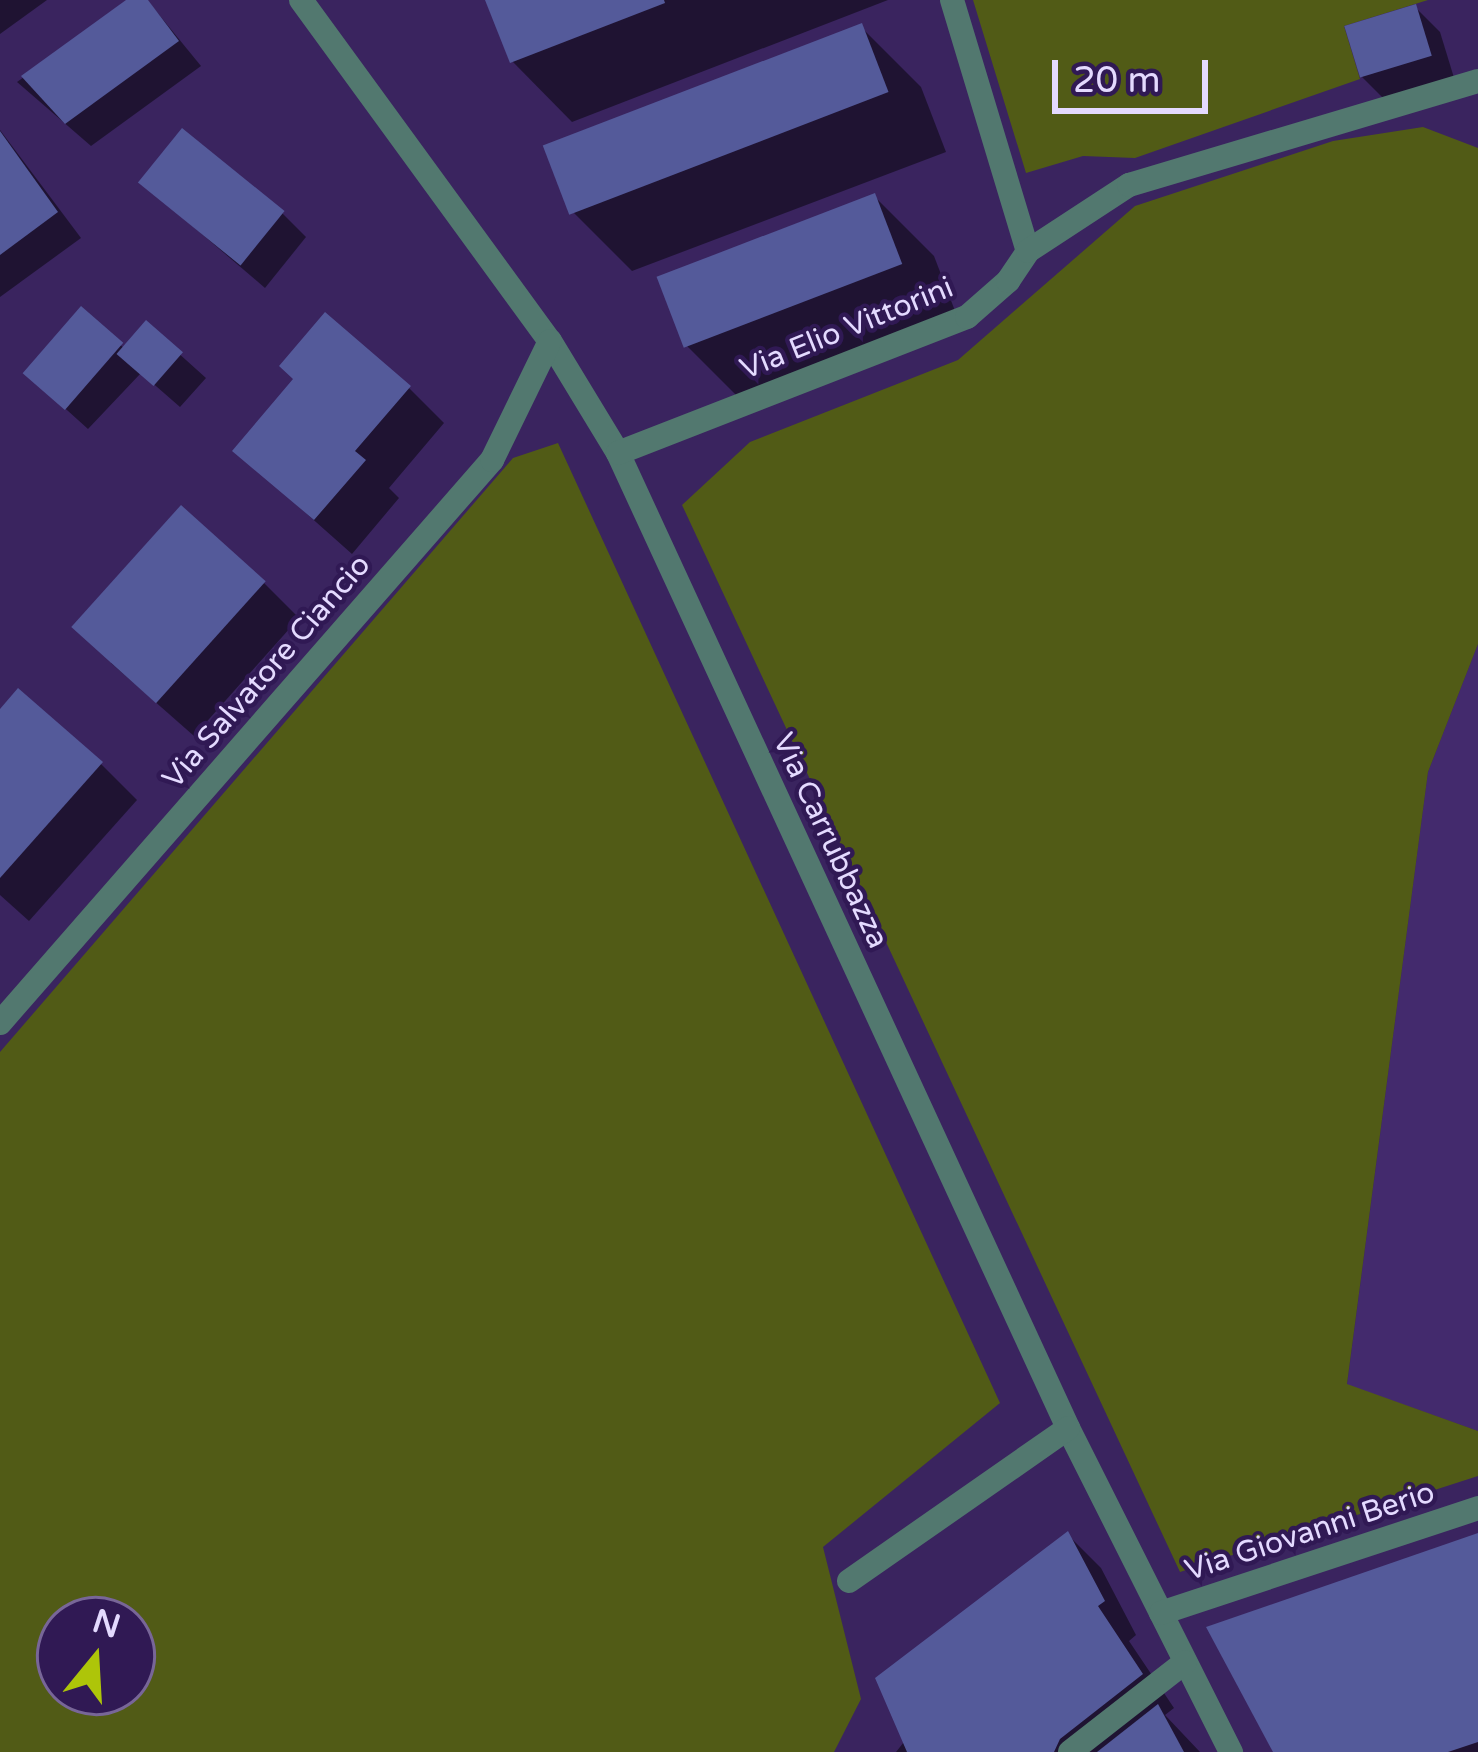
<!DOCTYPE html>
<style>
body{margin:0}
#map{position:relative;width:1478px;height:1752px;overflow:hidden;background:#3a245f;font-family:"Varela Round",sans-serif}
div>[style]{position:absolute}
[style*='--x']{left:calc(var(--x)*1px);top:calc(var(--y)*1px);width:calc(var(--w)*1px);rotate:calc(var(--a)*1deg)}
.built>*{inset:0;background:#432a6d}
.green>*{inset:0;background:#515b16}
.shadow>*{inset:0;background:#0007}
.building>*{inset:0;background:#545a9a;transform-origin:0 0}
.minor>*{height:24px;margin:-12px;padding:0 12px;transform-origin:12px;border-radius:12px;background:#52786f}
span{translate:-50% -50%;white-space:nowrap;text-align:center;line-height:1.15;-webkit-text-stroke:9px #301954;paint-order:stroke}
.street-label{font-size:30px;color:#e4daff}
.north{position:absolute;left:36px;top:1596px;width:120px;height:120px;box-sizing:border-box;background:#301954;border:3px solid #786698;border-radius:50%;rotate:18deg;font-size:33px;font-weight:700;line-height:48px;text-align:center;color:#e4daff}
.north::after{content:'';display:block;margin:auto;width:42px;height:54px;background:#aec509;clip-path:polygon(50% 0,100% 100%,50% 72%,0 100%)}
.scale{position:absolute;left:1052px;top:60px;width:156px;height:54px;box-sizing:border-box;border:6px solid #e4daff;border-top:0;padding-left:15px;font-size:36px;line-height:42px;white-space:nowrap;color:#e4daff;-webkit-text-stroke:9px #301954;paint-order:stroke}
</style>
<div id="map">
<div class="built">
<div style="clip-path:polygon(1478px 644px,1478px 1431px,1347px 1385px,1428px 772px)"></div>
</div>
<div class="green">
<div style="clip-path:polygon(973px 0,1428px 0,1344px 26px,1360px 79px,1135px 158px,1083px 156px,1026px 173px)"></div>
<div style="clip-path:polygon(1423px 127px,1478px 148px,1478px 644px,1428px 772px,1347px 1384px,1478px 1431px,1478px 1476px,1180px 1572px,682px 505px,750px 442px,958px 360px,1135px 206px,1333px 141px)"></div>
<div style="clip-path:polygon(evenodd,558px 443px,1000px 1403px,823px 1547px,861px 1699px,834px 1752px,0 1752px,0 1052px,513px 458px,558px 443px,60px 1620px,132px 1620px,132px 1692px,60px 1692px,60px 1620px)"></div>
</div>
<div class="shadow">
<div style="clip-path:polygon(0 0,47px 0,0 34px)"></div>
<div style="clip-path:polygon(131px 0,147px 0,201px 66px,91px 146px,17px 82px)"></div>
<div style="clip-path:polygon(488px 0,888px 0,572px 122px,512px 61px)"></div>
<div style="clip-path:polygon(1415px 7px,1440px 32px,1455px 81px,1387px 102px,1362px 77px)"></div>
<div style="clip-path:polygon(861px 27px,921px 87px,946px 152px,632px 271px,572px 211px)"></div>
<div style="clip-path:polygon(0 130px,81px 238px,0 297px)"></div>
<div style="clip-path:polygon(141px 182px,282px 213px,306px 237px,265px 288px)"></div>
<div style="clip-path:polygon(874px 196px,934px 256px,960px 324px,746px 405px,686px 345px)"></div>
<div style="clip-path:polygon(81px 311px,125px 349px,146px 324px,206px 378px,180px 407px,141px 373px,88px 429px,27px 374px)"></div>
<div style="clip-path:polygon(297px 380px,409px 388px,444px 423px,389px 488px,399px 498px,352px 554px,236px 451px)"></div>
<div style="clip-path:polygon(264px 583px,299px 618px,194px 736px,111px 663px)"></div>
<div style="clip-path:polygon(0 713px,101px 764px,137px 800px,29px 921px,0 895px)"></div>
<div style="clip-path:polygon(1068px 1535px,1101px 1568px,1136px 1635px,1129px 1641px,1174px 1708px,1165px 1715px,1200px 1752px,896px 1752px)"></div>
<div style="clip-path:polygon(1478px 1536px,1478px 1752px,1276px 1752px)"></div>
</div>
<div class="building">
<div style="clip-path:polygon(126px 0,148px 0,179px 41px,65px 124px,21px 76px)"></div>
<div style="clip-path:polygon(485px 0,664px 0,665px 3px,510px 63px)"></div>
<div style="left:1416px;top:4px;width:54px;height:75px;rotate:73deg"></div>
<div style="left:862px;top:23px;width:74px;height:342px;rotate:69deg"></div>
<div style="left:182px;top:128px;width:132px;height:70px;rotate:39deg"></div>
<div style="clip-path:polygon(0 131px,58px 212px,0 255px)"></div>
<div style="left:875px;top:193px;width:76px;height:234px;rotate:69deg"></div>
<div style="left:81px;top:306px;width:56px;height:89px;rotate:41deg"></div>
<div style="clip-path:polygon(325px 312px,411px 386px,355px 451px,366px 460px,314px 520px,232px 451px,293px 379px,279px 366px)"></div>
<div style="left:146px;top:320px;width:49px;height:45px;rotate:41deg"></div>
<div style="left:181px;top:505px;width:114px;height:164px;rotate:42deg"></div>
<div style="clip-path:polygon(18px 688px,103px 762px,0 878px,0 709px)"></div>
<div style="clip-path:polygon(1068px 1531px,1105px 1601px,1098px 1606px,1143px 1674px,1060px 1739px,1054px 1752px,907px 1752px,875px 1678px)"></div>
<div style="clip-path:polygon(1478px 1533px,1478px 1742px,1448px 1752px,1273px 1752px,1206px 1627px)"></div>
<div style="clip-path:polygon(1158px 1704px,1184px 1752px,1097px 1752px)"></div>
</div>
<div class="minor">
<div style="--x:301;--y:0;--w:422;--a:53.9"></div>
<div style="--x:550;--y:341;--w:131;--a:58.7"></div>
<div style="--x:618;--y:453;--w:1074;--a:65.22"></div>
<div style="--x:1068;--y:1428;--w:363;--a:63.3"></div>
<div style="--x:952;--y:0;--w:262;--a:73.2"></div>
<div style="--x:618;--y:453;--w:375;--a:-21.3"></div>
<div style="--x:967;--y:317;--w:55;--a:-41.3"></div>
<div style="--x:1008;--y:281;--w:36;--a:-56"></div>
<div style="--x:1028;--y:251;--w:121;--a:-33.2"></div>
<div style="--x:1129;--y:185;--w:364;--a:-16.6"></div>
<div style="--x:0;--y:1023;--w:748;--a:-48.85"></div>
<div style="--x:492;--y:460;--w:132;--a:-64"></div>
<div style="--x:849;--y:1581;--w:267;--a:-34.9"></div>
<div style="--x:1161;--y:1613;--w:334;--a:-18.3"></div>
<div style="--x:1070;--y:1752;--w:146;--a:-38"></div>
</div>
<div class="street-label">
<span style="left:847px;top:329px;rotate:-22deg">Via Elio Vittorini</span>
<span style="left:267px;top:672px;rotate:-49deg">Via Salvatore Ciancio</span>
<span style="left:830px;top:841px;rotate:65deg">Via Carrubbazza</span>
<span style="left:1310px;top:1532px;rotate:-18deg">Via Giovanni Berio</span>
</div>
<div class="north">N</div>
<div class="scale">20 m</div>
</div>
